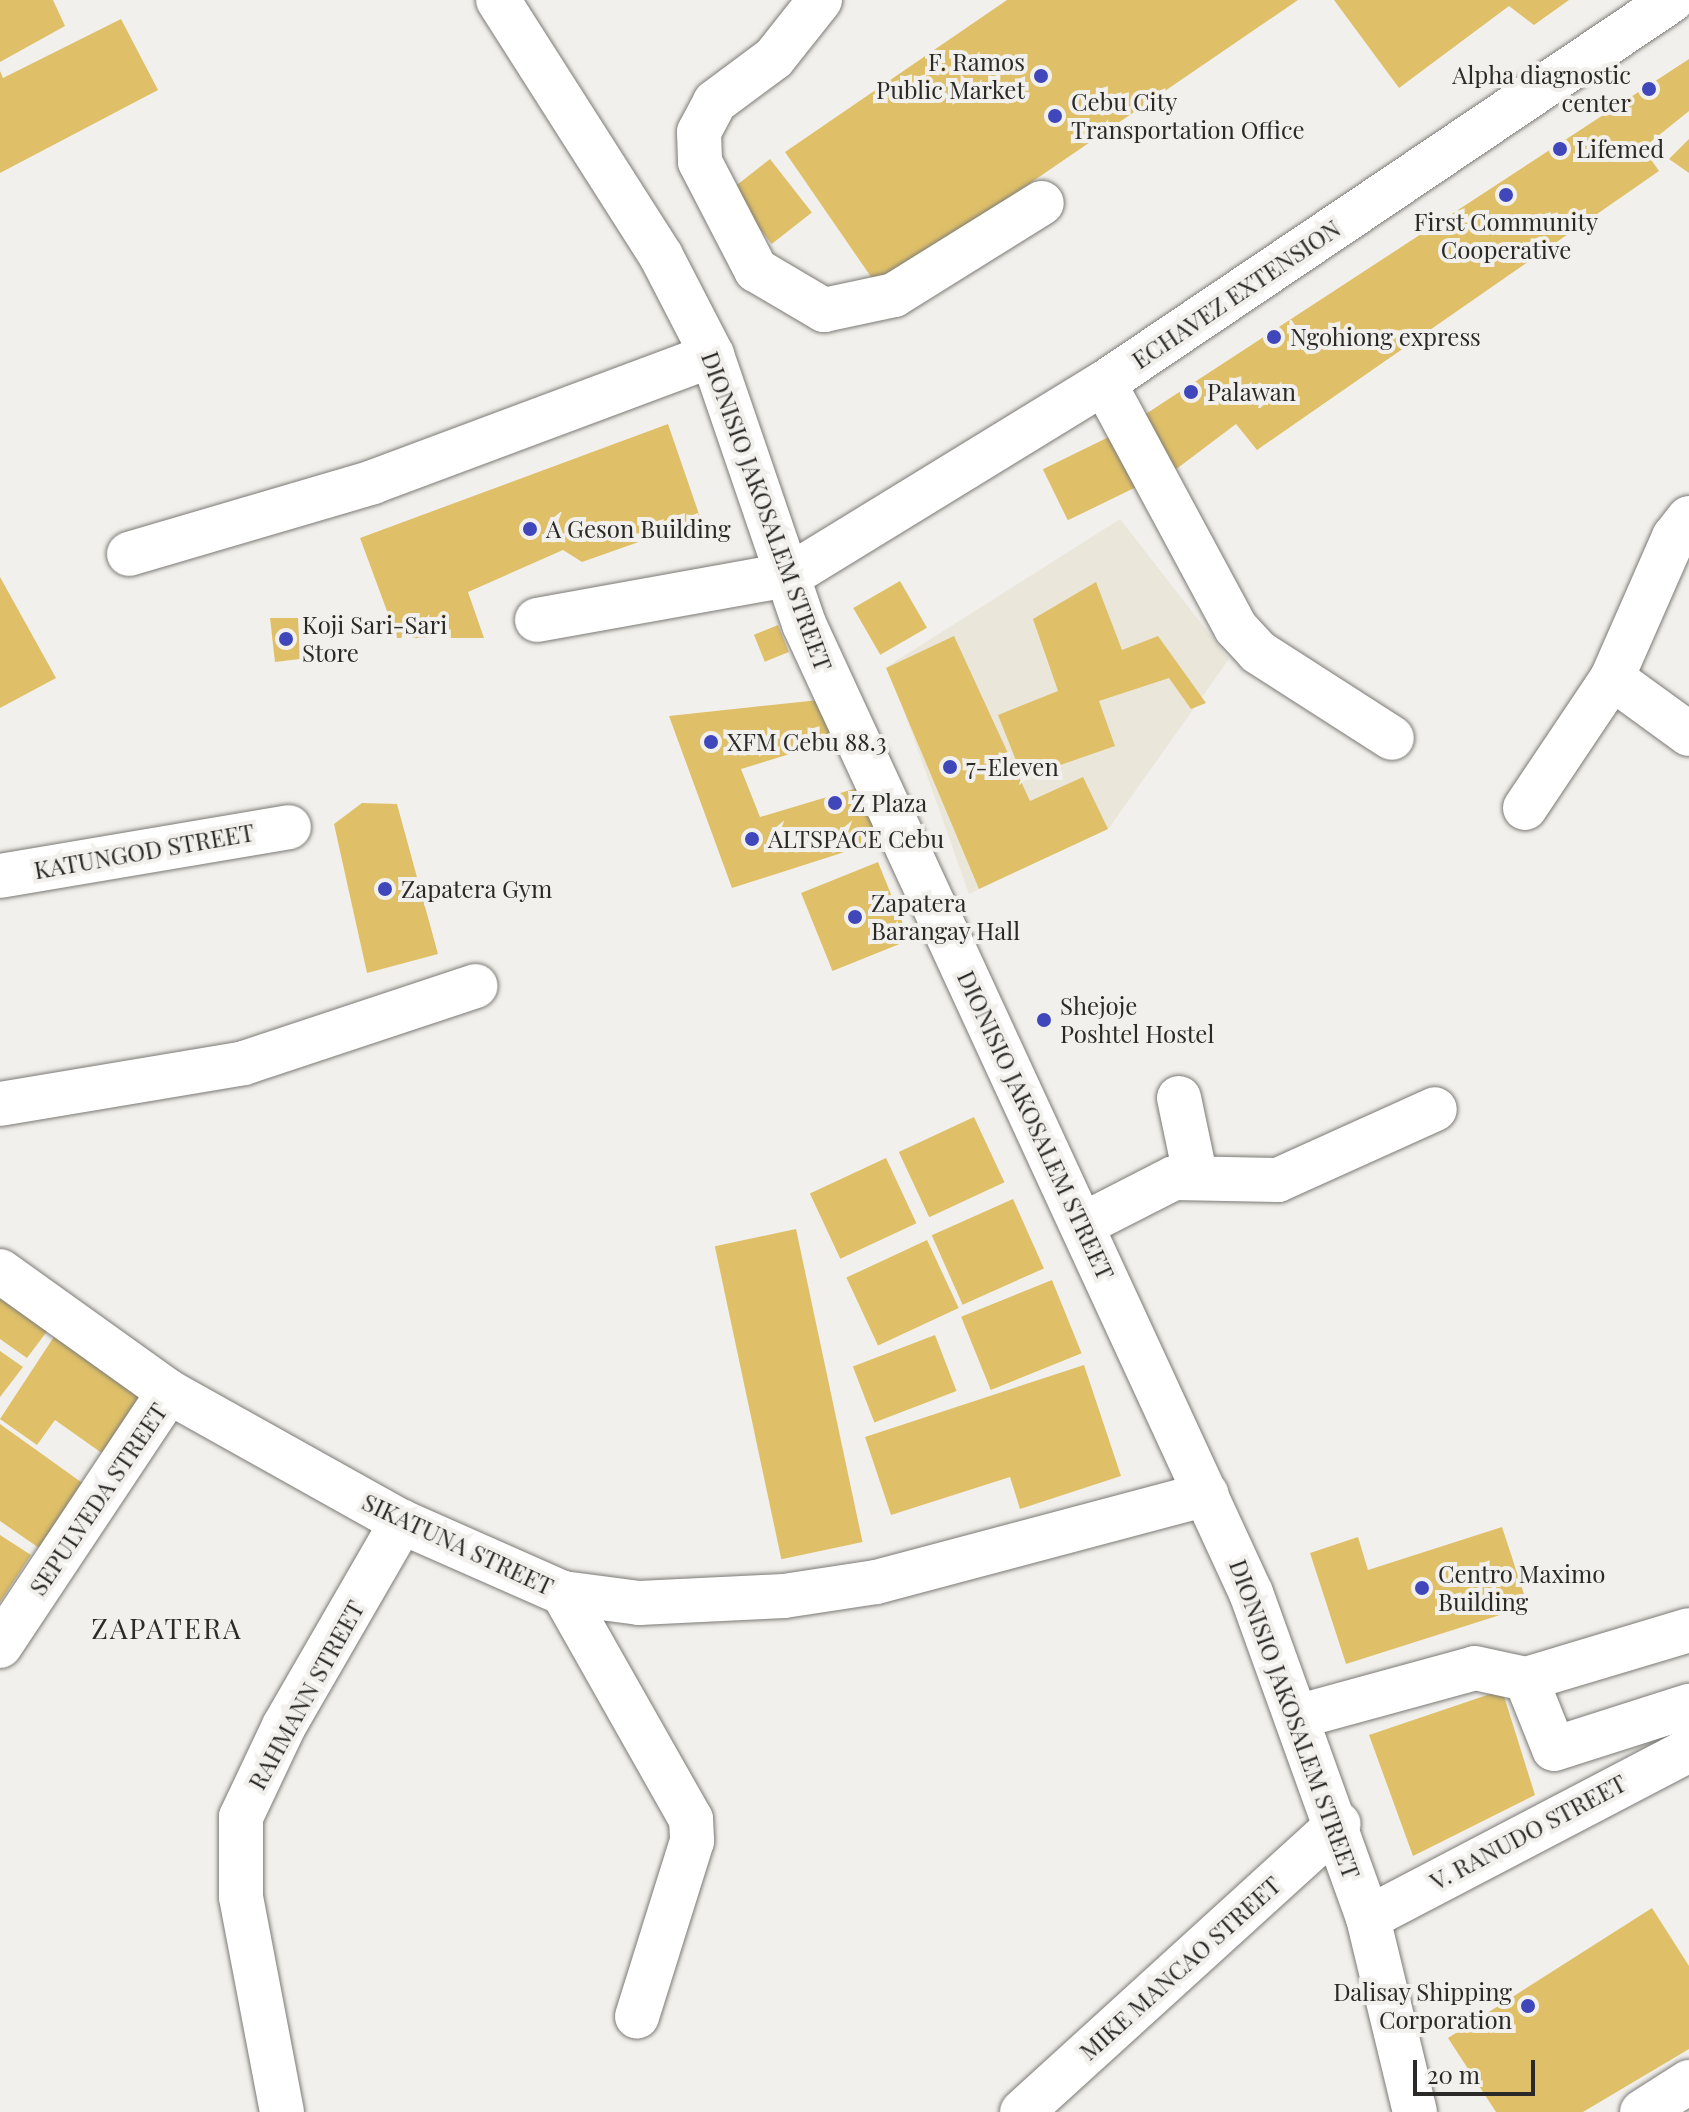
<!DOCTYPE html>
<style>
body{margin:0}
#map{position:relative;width:1689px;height:2112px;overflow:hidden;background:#f2f0ec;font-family:"Playfair Display",serif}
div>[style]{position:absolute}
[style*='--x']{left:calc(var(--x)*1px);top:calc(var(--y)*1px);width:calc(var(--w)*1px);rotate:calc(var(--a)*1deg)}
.built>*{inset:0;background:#eae6da}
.building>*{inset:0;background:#dfc069;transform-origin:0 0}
.roads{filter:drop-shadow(0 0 2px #7b7a76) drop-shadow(0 0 2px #7b7a76)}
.minor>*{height:44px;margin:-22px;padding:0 22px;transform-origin:22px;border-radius:22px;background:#fff}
.dots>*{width:22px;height:22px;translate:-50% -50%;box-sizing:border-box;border:4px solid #f2f0ec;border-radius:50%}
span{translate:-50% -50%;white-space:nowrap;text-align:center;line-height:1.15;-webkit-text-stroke:8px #f2f0ec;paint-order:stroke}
.poi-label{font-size:24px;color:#2a2928}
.right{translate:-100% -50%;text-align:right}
.left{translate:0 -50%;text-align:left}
.street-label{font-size:24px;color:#2a2928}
.quarter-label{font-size:28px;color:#2c2b28;letter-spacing:2px}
.scale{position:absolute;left:1413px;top:2060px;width:122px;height:36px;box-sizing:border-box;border:4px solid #2a2928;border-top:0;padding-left:10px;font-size:24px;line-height:28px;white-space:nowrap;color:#2a2928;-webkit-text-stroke:6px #f2f0ec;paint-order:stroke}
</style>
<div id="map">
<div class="built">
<div style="clip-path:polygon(1120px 519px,1229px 659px,1109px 828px,969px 894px,888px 666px)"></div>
</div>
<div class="building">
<div style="clip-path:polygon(0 0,53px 0,65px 26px,0 62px)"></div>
<div style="clip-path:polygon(1007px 0,1298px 0,878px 287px,785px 152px)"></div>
<div style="clip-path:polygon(1334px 0,1569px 0,1534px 25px,1509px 6px,1399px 88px)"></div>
<div style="clip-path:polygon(121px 19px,158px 90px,0 173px,0 71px,3px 78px)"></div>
<div style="clip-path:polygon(1689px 59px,1689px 111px,1643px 148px,1659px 171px,1257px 450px,1236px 424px,1175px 470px,1138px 419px)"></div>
<div style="clip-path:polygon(1689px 139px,1689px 173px,1669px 159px)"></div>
<div style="left:770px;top:159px;width:68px;height:51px;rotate:52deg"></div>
<div style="clip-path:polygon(668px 424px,701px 520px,582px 562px,563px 550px,468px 592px,484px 638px,397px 638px,360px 538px)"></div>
<div style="left:1121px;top:431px;width:57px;height:87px;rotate:64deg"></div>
<div style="clip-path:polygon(0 577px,56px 678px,0 708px)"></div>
<div style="left:900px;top:581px;width:54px;height:54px;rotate:60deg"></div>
<div style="clip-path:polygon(1096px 582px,1122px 650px,1158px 636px,1206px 703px,1191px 709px,1169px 678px,1099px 701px,1115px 746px,1023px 778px,998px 715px,1058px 691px,1033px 619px)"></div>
<div style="clip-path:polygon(270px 618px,298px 618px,300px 659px,275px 662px)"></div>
<div style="left:778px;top:625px;width:29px;height:26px;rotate:68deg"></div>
<div style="clip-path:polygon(954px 636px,1030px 801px,1083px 777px,1108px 829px,979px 889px,886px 668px)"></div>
<div style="clip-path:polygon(819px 700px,836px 740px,741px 769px,760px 817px,857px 788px,879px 841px,732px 888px,669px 716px)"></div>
<div style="clip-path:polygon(362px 803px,397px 804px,438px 954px,367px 973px,334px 824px)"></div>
<div style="left:878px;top:862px;width:84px;height:83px;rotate:68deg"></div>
<div style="left:974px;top:1117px;width:72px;height:83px;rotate:65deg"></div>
<div style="left:886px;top:1158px;width:72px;height:84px;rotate:65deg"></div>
<div style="left:1013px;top:1199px;width:76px;height:89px;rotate:66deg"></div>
<div style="left:796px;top:1229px;width:320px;height:83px;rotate:78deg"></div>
<div style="left:927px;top:1240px;width:75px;height:89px;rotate:65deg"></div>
<div style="left:1052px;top:1280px;width:79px;height:98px;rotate:68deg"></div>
<div style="clip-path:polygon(0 1282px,54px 1322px,27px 1358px,0 1339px)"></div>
<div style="clip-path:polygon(61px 1326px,152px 1391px,106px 1456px,55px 1420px,37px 1445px,0 1419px)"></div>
<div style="left:935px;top:1335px;width:60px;height:88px;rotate:69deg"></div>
<div style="clip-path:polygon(0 1351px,23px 1367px,0 1397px)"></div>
<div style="clip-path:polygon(1084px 1365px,1121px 1476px,1020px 1509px,1010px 1477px,891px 1515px,865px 1437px)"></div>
<div style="clip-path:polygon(0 1424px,88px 1487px,42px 1550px,0 1521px)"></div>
<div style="clip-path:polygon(1502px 1527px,1528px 1606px,1346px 1664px,1310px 1553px,1358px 1537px,1368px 1570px)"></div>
<div style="clip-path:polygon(0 1535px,31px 1555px,0 1602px)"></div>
<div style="clip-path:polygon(1502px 1690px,1535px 1795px,1413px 1856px,1369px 1735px)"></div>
<div style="clip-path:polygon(1652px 1908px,1689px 1966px,1689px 2049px,1583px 2112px,1496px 2112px,1448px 2038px)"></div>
</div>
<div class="roads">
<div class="minor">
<div style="--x:498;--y:0;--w:303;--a:57.5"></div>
<div style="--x:661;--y:256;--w:111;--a:62.7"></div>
<div style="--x:712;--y:355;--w:284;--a:71.1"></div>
<div style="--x:804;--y:624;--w:1067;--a:65.24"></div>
<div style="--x:1251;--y:1593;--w:345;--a:70.2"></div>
<div style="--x:1368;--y:1918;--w:200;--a:76.4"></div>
<div style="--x:820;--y:0;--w:74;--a:128.4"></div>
<div style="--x:774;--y:58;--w:74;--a:143.3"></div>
<div style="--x:715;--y:102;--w:34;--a:118"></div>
<div style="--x:699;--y:132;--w:30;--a:88"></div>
<div style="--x:700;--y:162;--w:122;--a:62.6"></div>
<div style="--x:756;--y:270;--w:79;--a:30.5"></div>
<div style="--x:824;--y:310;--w:72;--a:-12.1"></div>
<div style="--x:894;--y:295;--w:174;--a:-31.9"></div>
<div style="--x:1104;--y:383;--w:278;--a:61.7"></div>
<div style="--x:1236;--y:628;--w:33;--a:47"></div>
<div style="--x:1258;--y:652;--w:159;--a:32.7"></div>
<div style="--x:129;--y:554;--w:254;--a:-16.4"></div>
<div style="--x:373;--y:482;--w:362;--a:-20.5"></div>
<div style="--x:537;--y:620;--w:259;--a:-10.2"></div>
<div style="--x:792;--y:574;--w:366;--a:-31.5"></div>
<div style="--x:1104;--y:383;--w:685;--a:-33.99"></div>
<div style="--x:1612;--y:678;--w:95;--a:36"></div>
<div style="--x:1525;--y:808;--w:156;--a:-56.2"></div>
<div style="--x:1612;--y:678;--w:154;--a:-66.3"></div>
<div style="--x:1674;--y:537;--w:24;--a:-52"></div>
<div style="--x:0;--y:876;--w:293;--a:-9.6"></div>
<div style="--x:1179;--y:1098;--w:78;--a:78.1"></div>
<div style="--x:0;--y:1104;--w:247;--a:-9.5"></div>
<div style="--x:244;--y:1063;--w:244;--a:-18.4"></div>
<div style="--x:1082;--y:1225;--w:103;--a:-27.1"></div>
<div style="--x:1174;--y:1178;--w:104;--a:1.1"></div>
<div style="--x:1278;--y:1180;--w:172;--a:-24.3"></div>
<div style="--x:0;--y:1271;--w:208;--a:35.6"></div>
<div style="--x:169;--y:1392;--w:267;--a:29.2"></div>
<div style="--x:402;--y:1522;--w:176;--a:23.8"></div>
<div style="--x:563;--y:1593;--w:77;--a:7.5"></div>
<div style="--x:639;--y:1603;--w:145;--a:-2.8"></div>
<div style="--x:784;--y:1596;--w:93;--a:-8.7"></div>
<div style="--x:876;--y:1582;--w:342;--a:-14.9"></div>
<div style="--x:563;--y:1593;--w:260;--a:60.5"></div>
<div style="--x:691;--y:1819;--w:22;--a:87"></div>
<div style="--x:692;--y:1841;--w:184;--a:107.4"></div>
<div style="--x:0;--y:1646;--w:305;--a:-56.4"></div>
<div style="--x:1526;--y:1679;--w:75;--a:68.2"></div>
<div style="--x:1554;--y:1749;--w:142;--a:-17.7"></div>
<div style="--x:1300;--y:1716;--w:181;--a:-15.3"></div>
<div style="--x:1475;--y:1668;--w:52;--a:12.2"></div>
<div style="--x:1526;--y:1679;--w:170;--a:-16.7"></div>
<div style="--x:1368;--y:1918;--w:362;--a:-27.6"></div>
<div style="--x:282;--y:2112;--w:219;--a:-100.8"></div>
<div style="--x:241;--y:1897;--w:80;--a:-90"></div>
<div style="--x:241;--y:1817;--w:101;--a:-64.7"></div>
<div style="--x:284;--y:1726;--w:236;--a:-60"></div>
<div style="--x:1022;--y:2112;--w:428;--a:-42.3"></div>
<div style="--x:1642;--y:2112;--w:56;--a:-32.6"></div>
</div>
</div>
<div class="dots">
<div style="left:1041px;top:76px;background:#3f47bb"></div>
<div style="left:1649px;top:89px;background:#3f47bb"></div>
<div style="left:1055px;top:116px;background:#3f47bb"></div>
<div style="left:1560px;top:149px;background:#3f47bb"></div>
<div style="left:1506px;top:195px;background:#3f47bb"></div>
<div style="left:1274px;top:337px;background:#3f47bb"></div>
<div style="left:1191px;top:392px;background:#3f47bb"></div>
<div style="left:530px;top:529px;background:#3f47bb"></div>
<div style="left:286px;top:639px;background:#3f47bb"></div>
<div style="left:711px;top:742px;background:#3f47bb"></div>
<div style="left:950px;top:767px;background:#3f47bb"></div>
<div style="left:835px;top:803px;background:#3f47bb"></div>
<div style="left:752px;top:839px;background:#3f47bb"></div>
<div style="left:385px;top:889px;background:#3f47bb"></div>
<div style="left:855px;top:917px;background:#3f47bb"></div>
<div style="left:1044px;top:1020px;background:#3f47bb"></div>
<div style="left:1422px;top:1588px;background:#3f47bb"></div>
<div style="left:1528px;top:2006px;background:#3f47bb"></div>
</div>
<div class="poi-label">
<span class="right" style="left:1025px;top:76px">F. Ramos<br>Public Market</span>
<span class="right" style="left:1631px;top:89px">Alpha diagnostic<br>center</span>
<span class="left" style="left:1071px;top:116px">Cebu City<br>Transportation Office</span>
<span class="left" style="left:1576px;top:149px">Lifemed</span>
<span style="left:1506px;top:236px">First Community<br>Cooperative</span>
<span class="left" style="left:1290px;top:337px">Ngohiong express</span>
<span class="left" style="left:1207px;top:392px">Palawan</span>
<span class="left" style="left:546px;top:529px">A Geson Building</span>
<span class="left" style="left:302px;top:639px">Koji Sari-Sari<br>Store</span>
<span class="left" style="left:727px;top:742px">XFM Cebu 88.3</span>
<span class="left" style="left:966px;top:767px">7-Eleven</span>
<span class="left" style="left:851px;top:803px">Z Plaza</span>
<span class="left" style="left:768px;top:839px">ALTSPACE Cebu</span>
<span class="left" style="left:401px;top:889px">Zapatera Gym</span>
<span class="left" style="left:871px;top:917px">Zapatera<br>Barangay Hall</span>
<span class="left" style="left:1060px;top:1020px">Shejoje<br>Poshtel Hostel</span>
<span class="left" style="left:1438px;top:1588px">Centro Maximo<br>Building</span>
<span class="right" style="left:1512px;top:2006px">Dalisay Shipping<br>Corporation</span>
</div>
<div class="street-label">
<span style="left:1236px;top:294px;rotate:-34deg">ECHAVEZ EXTENSION</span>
<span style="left:767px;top:511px;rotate:70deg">DIONISIO JAKOSALEM STREET</span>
<span style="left:144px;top:851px;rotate:-10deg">KATUNGOD STREET</span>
<span style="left:1036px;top:1125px;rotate:65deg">DIONISIO JAKOSALEM STREET</span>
<span style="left:98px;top:1499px;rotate:-56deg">SEPULVEDA STREET</span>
<span style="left:458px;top:1544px;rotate:25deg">SIKATUNA STREET</span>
<span style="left:306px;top:1695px;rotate:-61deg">RAHMANN STREET</span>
<span style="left:1295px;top:1719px;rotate:70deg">DIONISIO JAKOSALEM STREET</span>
<span style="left:1528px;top:1832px;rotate:-28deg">V. RANUDO STREET</span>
<span style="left:1180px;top:1968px;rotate:-42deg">MIKE MANCAO STREET</span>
</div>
<div class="quarter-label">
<span style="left:167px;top:1628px">ZAPATERA</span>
</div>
<div class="scale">20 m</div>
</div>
